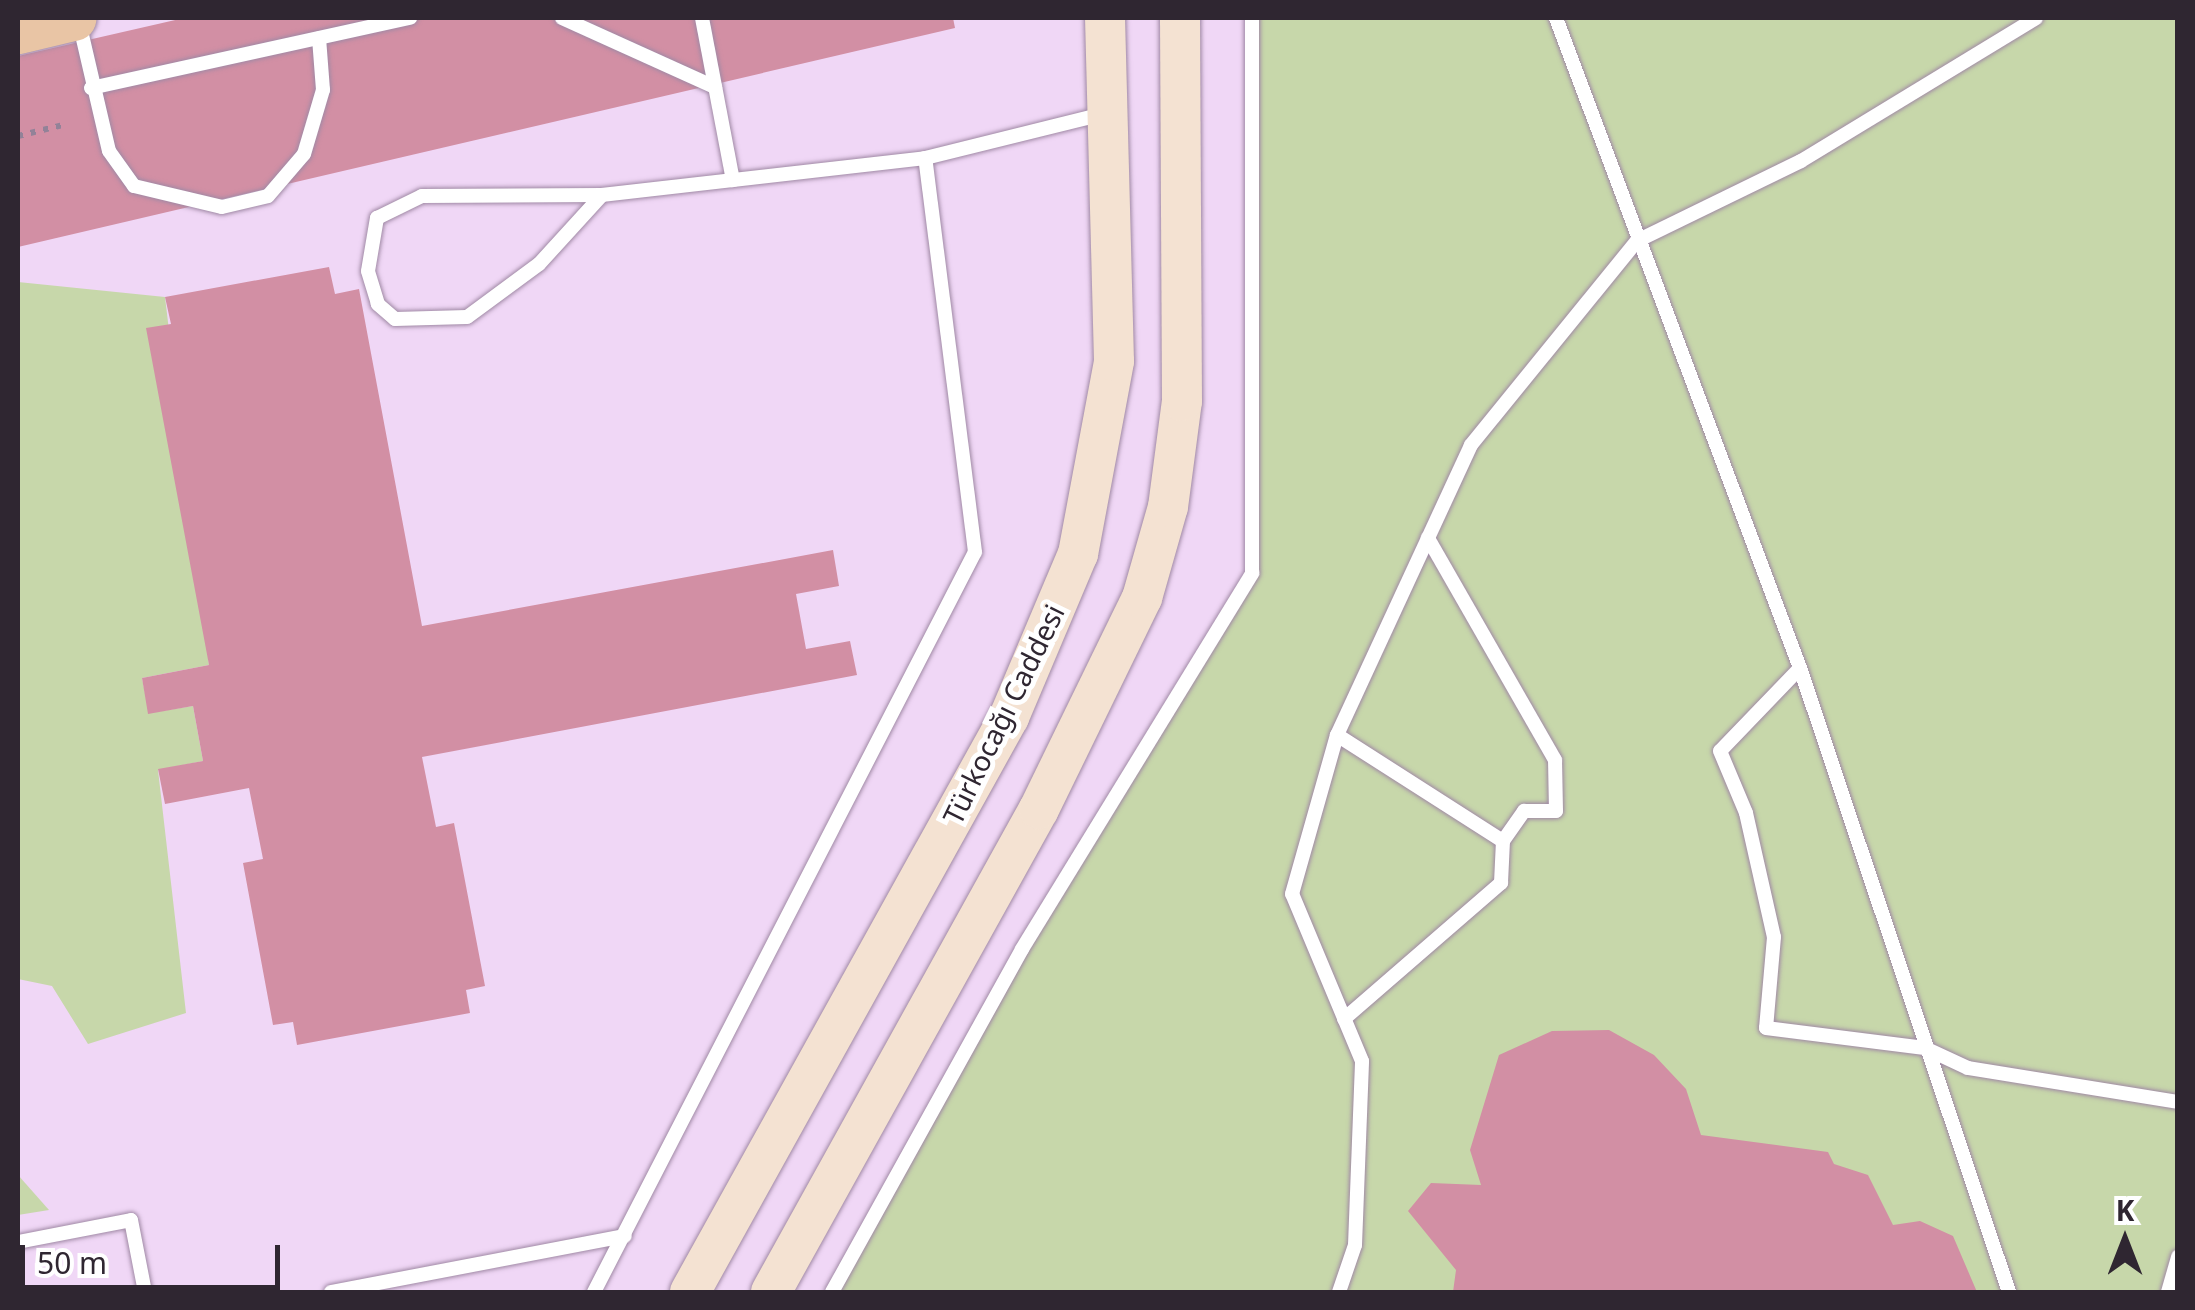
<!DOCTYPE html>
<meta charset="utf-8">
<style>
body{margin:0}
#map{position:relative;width:2195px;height:1310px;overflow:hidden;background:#f0d7f6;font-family:"Noto Sans",sans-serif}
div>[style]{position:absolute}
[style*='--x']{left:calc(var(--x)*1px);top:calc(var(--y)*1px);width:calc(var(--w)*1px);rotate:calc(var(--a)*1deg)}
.green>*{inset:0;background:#c7d7aa}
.building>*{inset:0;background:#d28fa4}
.path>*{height:6px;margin-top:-3px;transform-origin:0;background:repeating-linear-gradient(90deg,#938298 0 5px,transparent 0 13px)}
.roads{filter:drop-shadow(0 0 2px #a089a5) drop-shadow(0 0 2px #a089a5)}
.lane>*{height:14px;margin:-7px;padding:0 7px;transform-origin:7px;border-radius:7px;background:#fff}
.secondary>*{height:40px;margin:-20px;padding:0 20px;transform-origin:20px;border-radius:20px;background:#f4e2d2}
.primary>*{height:45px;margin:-22.5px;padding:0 22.5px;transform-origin:22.5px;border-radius:22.5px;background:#e9c5a5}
span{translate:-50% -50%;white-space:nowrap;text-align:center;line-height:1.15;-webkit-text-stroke:10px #fff;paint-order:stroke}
.street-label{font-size:28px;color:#2f2631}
.frame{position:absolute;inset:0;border:20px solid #2f2631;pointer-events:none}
.north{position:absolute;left:2075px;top:1190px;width:100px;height:100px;-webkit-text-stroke:8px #fff;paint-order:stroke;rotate:0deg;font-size:28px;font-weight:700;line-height:40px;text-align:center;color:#2f2631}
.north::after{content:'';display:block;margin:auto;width:35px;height:45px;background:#2f2631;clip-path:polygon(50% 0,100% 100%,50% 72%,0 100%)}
.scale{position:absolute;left:20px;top:1245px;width:260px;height:45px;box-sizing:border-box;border:5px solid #2f2631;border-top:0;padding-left:12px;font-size:30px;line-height:35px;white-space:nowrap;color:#2f2631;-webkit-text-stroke:8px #fff;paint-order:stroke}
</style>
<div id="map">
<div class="green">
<div style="clip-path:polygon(1252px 18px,2177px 18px,2178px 1256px,2168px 1292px,832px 1292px,1022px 949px,1252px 573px)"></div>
<div style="clip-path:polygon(18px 282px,165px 297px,209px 665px,142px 678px,149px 713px,193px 706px,203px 761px,158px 770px,186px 1013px,88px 1044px,52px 986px,18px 979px)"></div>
<div style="clip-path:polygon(18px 1175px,49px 1210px,18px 1215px)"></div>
</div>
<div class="building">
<div style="clip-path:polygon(184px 18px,953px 18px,955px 28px,18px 247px,18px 56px)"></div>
<div style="clip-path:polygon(329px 267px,335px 294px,359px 289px,422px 626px,833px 550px,839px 586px,796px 594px,806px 649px,850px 641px,857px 675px,422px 757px,436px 827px,454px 823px,485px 986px,466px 990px,470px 1013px,297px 1045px,293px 1022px,273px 1025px,243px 863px,263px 859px,249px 788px,165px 804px,158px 769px,203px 761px,193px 706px,148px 714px,142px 678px,209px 665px,146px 328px,171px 324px,165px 297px)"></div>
<div style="clip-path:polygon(1609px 1030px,1654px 1055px,1686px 1089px,1701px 1135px,1828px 1152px,1834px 1164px,1868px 1175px,1893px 1225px,1920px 1221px,1953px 1236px,1977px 1292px,1453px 1292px,1456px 1270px,1408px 1211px,1431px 1183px,1481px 1185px,1470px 1150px,1499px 1055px,1552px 1031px)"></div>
</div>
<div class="path">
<div style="--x:18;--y:136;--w:50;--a:-13.8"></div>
</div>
<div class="roads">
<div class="lane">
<div style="--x:562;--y:18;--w:168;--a:24.3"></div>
<div style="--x:702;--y:18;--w:165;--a:79.2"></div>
<div style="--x:1556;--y:18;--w:694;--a:69.42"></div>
<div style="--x:1800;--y:668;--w:658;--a:71.48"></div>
<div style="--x:79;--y:22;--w:132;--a:76.9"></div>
<div style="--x:109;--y:151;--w:43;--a:54.5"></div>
<div style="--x:134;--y:186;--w:90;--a:13.4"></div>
<div style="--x:222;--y:207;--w:47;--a:-13.4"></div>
<div style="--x:268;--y:196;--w:55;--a:-49.4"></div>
<div style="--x:304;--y:154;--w:67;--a:-73.5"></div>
<div style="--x:323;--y:90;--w:52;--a:-94.4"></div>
<div style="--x:91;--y:88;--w:327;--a:-12.4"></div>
<div style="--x:602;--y:195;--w:93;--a:132.4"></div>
<div style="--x:539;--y:264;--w:89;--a:143.6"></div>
<div style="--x:467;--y:317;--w:72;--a:178.4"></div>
<div style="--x:395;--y:319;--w:23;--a:-139"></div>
<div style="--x:378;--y:304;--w:34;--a:-107"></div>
<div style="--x:368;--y:271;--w:54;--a:-80.4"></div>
<div style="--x:377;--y:218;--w:50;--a:-26.1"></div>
<div style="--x:422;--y:196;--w:180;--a:-0.3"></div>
<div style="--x:602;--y:195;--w:325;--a:-6.5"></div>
<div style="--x:1800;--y:668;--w:115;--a:133.9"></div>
<div style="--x:1720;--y:751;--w:67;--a:67.2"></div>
<div style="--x:1746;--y:813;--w:127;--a:77.3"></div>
<div style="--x:1774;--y:937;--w:91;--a:95"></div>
<div style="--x:1766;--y:1028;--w:160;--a:7.2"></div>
<div style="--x:1925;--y:1048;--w:47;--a:24.9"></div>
<div style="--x:1968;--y:1068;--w:213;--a:9.2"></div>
<div style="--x:1337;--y:735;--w:197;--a:32.6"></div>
<div style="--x:1344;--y:1019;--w:208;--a:-40.9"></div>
<div style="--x:1501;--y:883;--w:42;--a:-87.3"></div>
<div style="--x:1503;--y:841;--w:37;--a:-55"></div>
<div style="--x:1524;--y:811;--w:32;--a:0"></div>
<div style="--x:1556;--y:811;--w:51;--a:-91.1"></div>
<div style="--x:1555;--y:760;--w:256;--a:-119.8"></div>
<div style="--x:18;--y:1242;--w:115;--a:-11"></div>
<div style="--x:131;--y:1220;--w:73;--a:79"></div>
<div style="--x:331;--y:1292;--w:299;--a:-10.8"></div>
<div style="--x:594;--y:1292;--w:832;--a:-62.76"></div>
<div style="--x:975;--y:552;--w:397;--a:-97.2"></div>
<div style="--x:925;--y:158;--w:183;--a:-13.9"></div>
<div style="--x:832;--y:1292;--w:392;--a:-61"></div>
<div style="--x:1022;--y:949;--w:441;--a:-58.5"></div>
<div style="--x:1252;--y:573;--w:555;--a:-90"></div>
<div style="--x:1339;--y:1292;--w:50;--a:-71.2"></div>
<div style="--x:1355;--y:1245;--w:184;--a:-87.8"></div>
<div style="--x:1362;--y:1061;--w:181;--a:-112.7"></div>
<div style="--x:1292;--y:894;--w:165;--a:-74.2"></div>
<div style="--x:1337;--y:735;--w:319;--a:-65.2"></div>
<div style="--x:1471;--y:445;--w:263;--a:-50.9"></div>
<div style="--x:1637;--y:241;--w:182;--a:-26"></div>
<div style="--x:1801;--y:161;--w:275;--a:-31.3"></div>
<div style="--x:2168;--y:1292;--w:37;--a:-74"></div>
</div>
<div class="secondary">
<div style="--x:690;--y:1292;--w:658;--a:-60.98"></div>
<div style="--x:1009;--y:717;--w:177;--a:-67.1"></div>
<div style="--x:1078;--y:554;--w:196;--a:-79.4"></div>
<div style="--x:1114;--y:361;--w:343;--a:-91.5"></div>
<div style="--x:771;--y:1292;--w:552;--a:-60.98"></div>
<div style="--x:1039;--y:809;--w:235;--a:-64"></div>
<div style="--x:1142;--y:598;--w:95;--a:-74.1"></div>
<div style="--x:1168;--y:507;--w:107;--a:-82.5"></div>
<div style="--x:1182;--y:401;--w:383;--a:-90.3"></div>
</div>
<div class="primary">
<div style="--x:18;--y:31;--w:57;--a:-13.3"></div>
</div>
</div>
<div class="street-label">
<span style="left:1003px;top:714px;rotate:-64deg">Türkocağı Caddesi</span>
</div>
<div class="frame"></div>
<div class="north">K</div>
<div class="scale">50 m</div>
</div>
